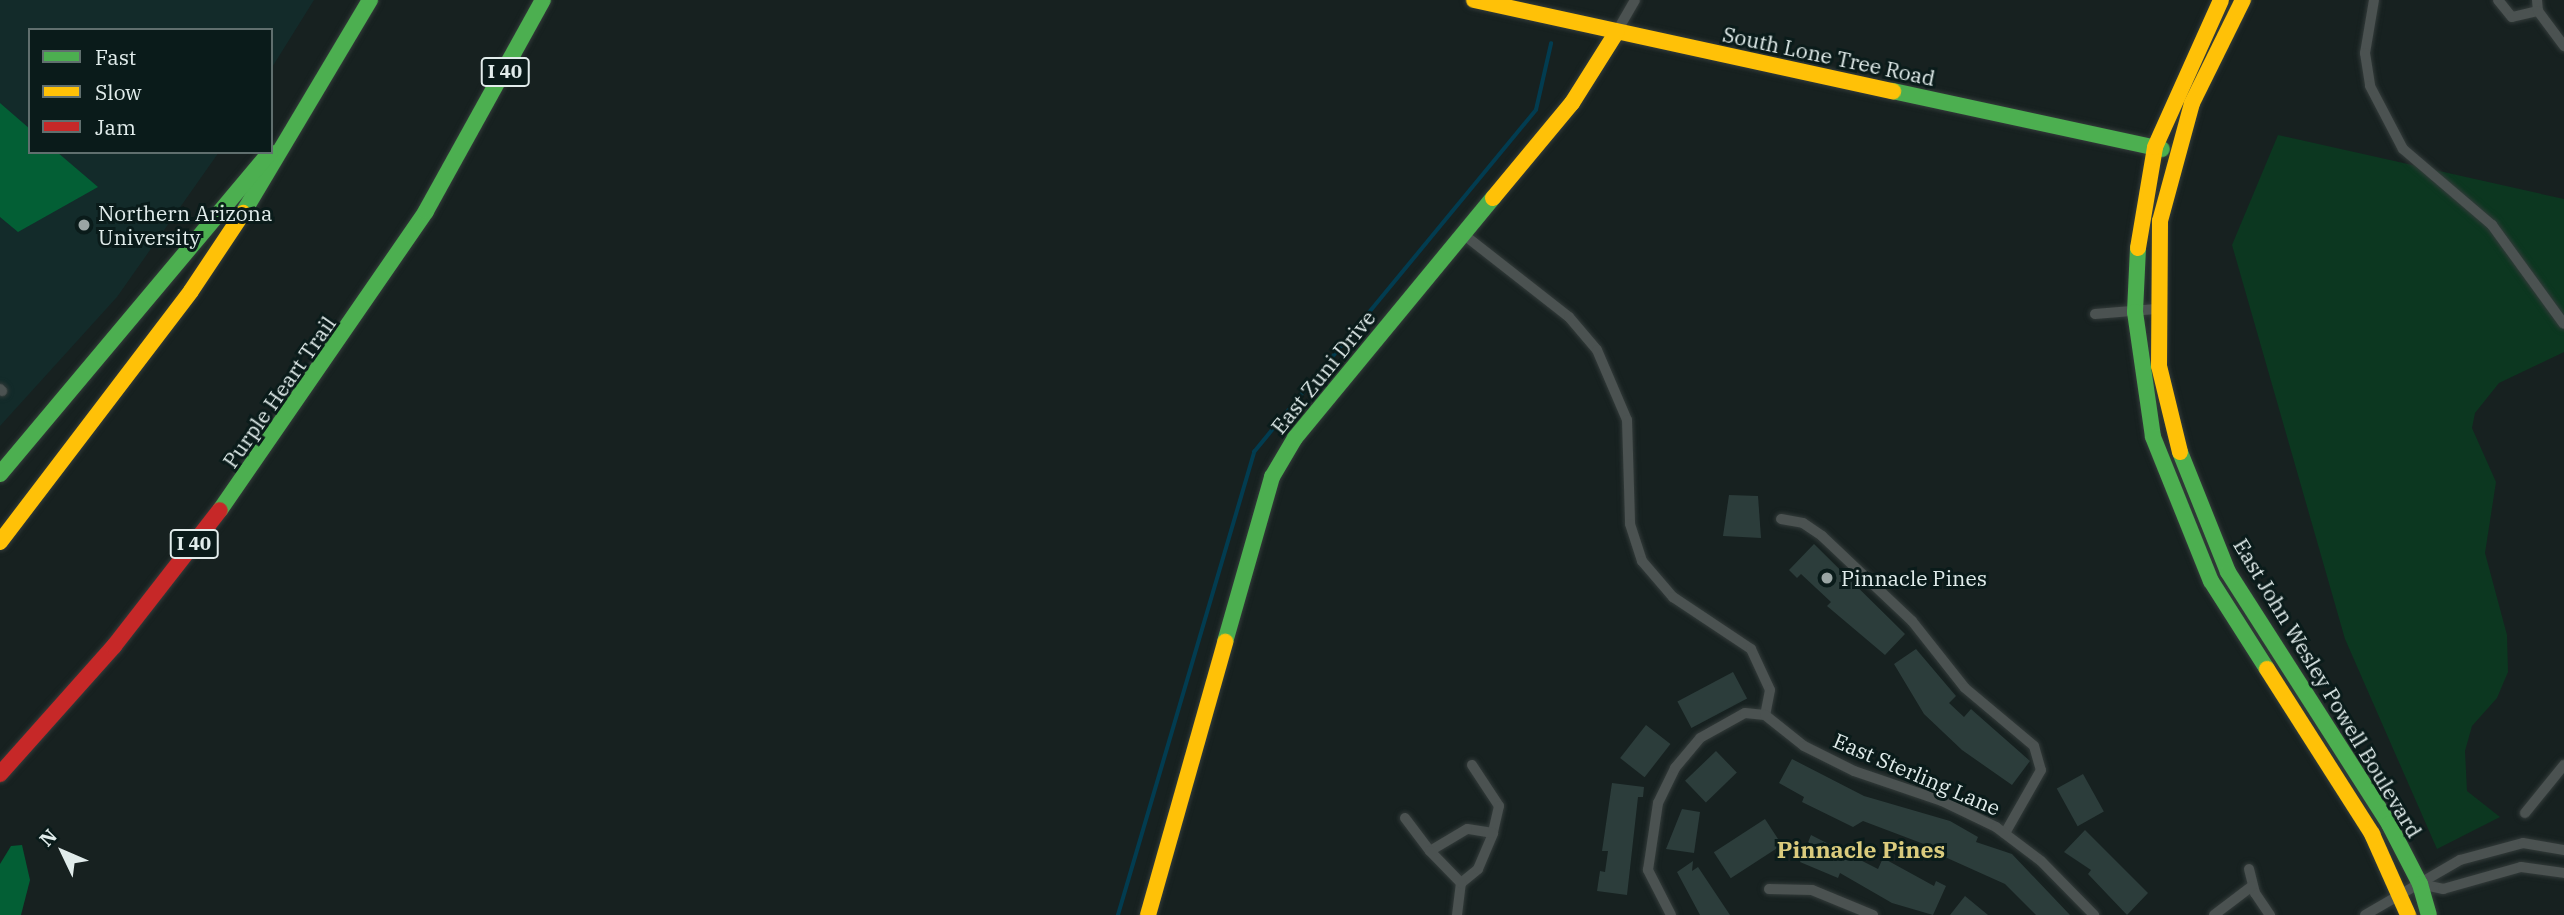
<!DOCTYPE html>
<style>
body{margin:0}
#map{position:relative;width:2564px;height:915px;overflow:hidden;background:#172120;font-family:"IBM Plex Serif",serif}
div>[style]{position:absolute}
[style*='--x']{left:calc(var(--x)*1px);top:calc(var(--y)*1px);width:calc(var(--w)*1px);rotate:calc(var(--a)*1deg)}
.built>*{inset:0;background:#132b2a}
.green>*{inset:0;background:#0c3720}
.forest>*{inset:0;background:#035f35}
.stream>*{height:3.5px;margin:-1.75px;padding:0 1.75px;transform-origin:1.75px;border-radius:1.75px;background:#023c50}
.building>*{inset:0;background:#2c3d3b;transform-origin:0 0}
.roads{filter:drop-shadow(0 0 2px #333b3a) drop-shadow(0 0 2px #333b3a)}
.street>*{height:10px;margin:-5px;padding:0 5px;transform-origin:5px;border-radius:5px;background:#4b5251}
.fast>*{height:16px;margin:-8px;padding:0 8px;transform-origin:8px;border-radius:8px;background:#4caf50}
.slow>*{height:16px;margin:-8px;padding:0 8px;transform-origin:8px;border-radius:8px;background:#ffc107}
.jam>*{height:16px;margin:-8px;padding:0 8px;transform-origin:8px;border-radius:8px;background:#c62828}
.dots>*{width:19px;height:19px;translate:-50% -50%;box-sizing:border-box;border:4px solid #0a1b1a;border-radius:50%}
span{translate:-50% -50%;white-space:nowrap;text-align:center;line-height:1.15;-webkit-text-stroke:6px #0a1b1a;paint-order:stroke}
.shield-label span{padding:2px 5px;background:#0a1b1a;border:2px solid;border-radius:5px;-webkit-text-stroke-width:0}
.shield-label{font-size:19px;color:#e1eceb;font-weight:700}
.street-label{font-size:21px;color:#e1eceb}
.poi-label{font-size:21px;color:#e1eceb}
.left{translate:0 -50%;text-align:left}
.neighbourhood-label{font-size:23px;color:#dacb7d;font-weight:700}
.legend{position:absolute;left:28px;top:28px;width:245px;height:126px;box-sizing:border-box;background:#0a1b1a;border:2px solid #606f6e;margin:0;padding:9px 12px;list-style:none;font-size:21px;color:#e1eceb}
.legend li{display:flex;align-items:center;gap:14px;height:35px}
.legend b{width:35px;border:2px solid #606f6e}
.north{position:absolute;left:28px;top:817px;width:70px;height:70px;-webkit-text-stroke:5px #0a1b1a;paint-order:stroke;rotate:314deg;font-size:19px;font-weight:700;line-height:28px;text-align:center;color:#e1eceb}
.north::after{content:'';display:block;margin:auto;width:24px;height:32px;background:#e1eceb;clip-path:polygon(50% 0,100% 100%,50% 72%,0 100%)}
</style>
<div id="map">
<div class="built">
<div style="clip-path:polygon(0 0,314px 0,271px 69px,271px 30px,30px 30px,30px 152px,219px 152px,117px 297px,0 426px)"></div>
</div>
<div class="green">
<div style="clip-path:polygon(2278px 135px,2564px 199px,2564px 352px,2499px 383px,2475px 413px,2472px 428px,2496px 482px,2485px 553px,2507px 635px,2508px 672px,2497px 698px,2472px 726px,2465px 751px,2467px 791px,2500px 817px,2437px 849px,2345px 639px,2232px 245px)"></div>
</div>
<div class="forest">
<div style="clip-path:polygon(0 103px,30px 129px,30px 152px,57px 152px,98px 187px,18px 232px,0 217px)"></div>
<div style="clip-path:polygon(22px 845px,30px 880px,21px 915px,0 915px,0 864px,11px 846px)"></div>
</div>
<div class="stream">
<div style="--x:1118;--y:915;--w:483;--a:-73.6"></div>
<div style="--x:1254;--y:452;--w:443;--a:-50.5"></div>
<div style="--x:1536;--y:110;--w:68;--a:-77.2"></div>
</div>
<div class="building">
<div style="clip-path:polygon(1729px 495px,1758px 496px,1761px 538px,1723px 536px)"></div>
<div style="clip-path:polygon(1814px 544px,1905px 634px,1885px 655px,1827px 606px,1831px 602px,1801px 574px,1797px 578px,1789px 570px)"></div>
<div style="clip-path:polygon(1916px 649px,1956px 696px,1949px 703px,1964px 717px,1971px 709px,2030px 761px,2012px 785px,1962px 750px,1924px 714px,1894px 664px)"></div>
<div style="left:1733px;top:672px;width:30px;height:63px;rotate:62deg"></div>
<div style="left:1646px;top:725px;width:31px;height:42px;rotate:38deg"></div>
<div style="left:1716px;top:751px;width:30px;height:43px;rotate:46deg"></div>
<div style="clip-path:polygon(1792px 759px,1864px 796px,1950px 821px,1978px 837px,1976px 842px,2012px 854px,2070px 915px,2036px 915px,2005px 884px,1936px 853px,1937px 849px,1863px 821px,1853px 827px,1802px 802px,1804px 797px,1779px 783px)"></div>
<div style="left:2083px;top:774px;width:43px;height:30px;rotate:61deg"></div>
<div style="clip-path:polygon(1612px 783px,1644px 787px,1643px 797px,1638px 797px,1627px 895px,1597px 891px,1600px 871px,1605px 872px,1608px 851px,1602px 851px)"></div>
<div style="clip-path:polygon(1682px 809px,1700px 812px,1694px 853px,1666px 849px)"></div>
<div style="left:1765px;top:819px;width:31px;height:61px;rotate:57deg"></div>
<div style="clip-path:polygon(2085px 830px,2148px 893px,2127px 915px,2088px 874px,2091px 870px,2064px 852px)"></div>
<div style="clip-path:polygon(1811px 835px,1878px 869px,1883px 858px,1934px 886px,1936px 881px,1946px 886px,1933px 915px,1892px 903px,1840px 873px,1838px 878px,1800px 862px)"></div>
<div style="clip-path:polygon(1693px 861px,1692px 871px,1698px 867px,1730px 915px,1700px 915px,1677px 872px)"></div>
<div style="clip-path:polygon(1965px 896px,1988px 915px,1950px 915px)"></div>
</div>
<div class="roads">
<div class="street">
<div style="--x:2374;--y:0;--w:54;--a:99.6"></div>
<div style="--x:2365;--y:53;--w:33;--a:81"></div>
<div style="--x:2370;--y:86;--w:71;--a:62.4"></div>
<div style="--x:2403;--y:149;--w:117;--a:40.5"></div>
<div style="--x:2492;--y:225;--w:122;--a:54"></div>
<div style="--x:2498;--y:0;--w:22;--a:51"></div>
<div style="--x:2512;--y:17;--w:27;--a:-13"></div>
<div style="--x:2537;--y:0;--w:11;--a:85"></div>
<div style="--x:2538;--y:11;--w:44;--a:53.4"></div>
<div style="--x:1616;--y:33;--w:38;--a:-60"></div>
<div style="--x:1463;--y:234;--w:135;--a:38.1"></div>
<div style="--x:1569;--y:317;--w:43;--a:49.7"></div>
<div style="--x:1597;--y:350;--w:76;--a:66.8"></div>
<div style="--x:1627;--y:420;--w:104;--a:88.3"></div>
<div style="--x:1630;--y:524;--w:39;--a:72"></div>
<div style="--x:1642;--y:561;--w:48;--a:49.3"></div>
<div style="--x:1673;--y:597;--w:94;--a:33.7"></div>
<div style="--x:1751;--y:649;--w:45;--a:65.1"></div>
<div style="--x:1770;--y:690;--w:25;--a:101"></div>
<div style="--x:2095;--y:314;--w:61;--a:-4.7"></div>
<div style="--x:0;--y:389;--w:3;--a:45"></div>
<div style="--x:1781;--y:519;--w:22;--a:10"></div>
<div style="--x:1803;--y:523;--w:23;--a:34"></div>
<div style="--x:1822;--y:536;--w:124;--a:43.4"></div>
<div style="--x:1912;--y:621;--w:85;--a:51.7"></div>
<div style="--x:1965;--y:688;--w:90;--a:40"></div>
<div style="--x:2034;--y:746;--w:25;--a:74"></div>
<div style="--x:2041;--y:770;--w:73;--a:119.7"></div>
<div style="--x:1472;--y:765;--w:49;--a:56.6"></div>
<div style="--x:1499;--y:806;--w:28;--a:103"></div>
<div style="--x:2525;--y:813;--w:62;--a:-50.9"></div>
<div style="--x:1405;--y:818;--w:41;--a:52.9"></div>
<div style="--x:2249;--y:869;--w:25;--a:76"></div>
<div style="--x:2255;--y:893;--w:27;--a:56"></div>
<div style="--x:2420;--y:884;--w:24;--a:12"></div>
<div style="--x:2443;--y:889;--w:81;--a:-15.8"></div>
<div style="--x:2521;--y:867;--w:43;--a:7.9"></div>
<div style="--x:1769;--y:889;--w:43;--a:1.3"></div>
<div style="--x:1812;--y:890;--w:66;--a:22.3"></div>
<div style="--x:1457;--y:915;--w:32;--a:-83"></div>
<div style="--x:1461;--y:883;--w:22;--a:-39"></div>
<div style="--x:1478;--y:869;--w:39;--a:-67"></div>
<div style="--x:1493;--y:833;--w:26;--a:-171"></div>
<div style="--x:1467;--y:829;--w:43;--a:149.3"></div>
<div style="--x:1430;--y:851;--w:45;--a:45.9"></div>
<div style="--x:1671;--y:915;--w:51;--a:-117.1"></div>
<div style="--x:1648;--y:870;--w:68;--a:-81.5"></div>
<div style="--x:1658;--y:803;--w:39;--a:-64"></div>
<div style="--x:1675;--y:768;--w:39;--a:-50"></div>
<div style="--x:1700;--y:738;--w:51;--a:-29.1"></div>
<div style="--x:1745;--y:713;--w:20;--a:6"></div>
<div style="--x:1765;--y:715;--w:50;--a:38.5"></div>
<div style="--x:1804;--y:746;--w:56;--a:26.6"></div>
<div style="--x:1854;--y:771;--w:93;--a:18.8"></div>
<div style="--x:1942;--y:801;--w:60;--a:25.7"></div>
<div style="--x:1996;--y:827;--w:56;--a:37.1"></div>
<div style="--x:2041;--y:861;--w:76;--a:45.5"></div>
<div style="--x:2214;--y:915;--w:48;--a:-37.3"></div>
<div style="--x:2365;--y:915;--w:110;--a:-30.1"></div>
<div style="--x:2460;--y:860;--w:65;--a:-15.1"></div>
<div style="--x:2523;--y:843;--w:42;--a:9.7"></div>
</div>
<div class="fast">
<div style="--x:1893;--y:91;--w:275;--a:12.2"></div>
<div style="--x:243;--y:213;--w:248;--a:-59.2"></div>
<div style="--x:2138;--y:248;--w:64;--a:92.7"></div>
<div style="--x:2135;--y:312;--w:126;--a:81.8"></div>
<div style="--x:2153;--y:437;--w:155;--a:68.1"></div>
<div style="--x:2211;--y:581;--w:104;--a:57.5"></div>
<div style="--x:2180;--y:452;--w:129;--a:68.2"></div>
<div style="--x:2228;--y:572;--w:299;--a:57.4"></div>
<div style="--x:2389;--y:824;--w:68;--a:62.7"></div>
<div style="--x:2420;--y:884;--w:32;--a:74"></div>
<div style="--x:0;--y:474;--w:420;--a:-50"></div>
<div style="--x:220;--y:510;--w:363;--a:-55.4"></div>
<div style="--x:426;--y:211;--w:241;--a:-61"></div>
<div style="--x:1225;--y:642;--w:172;--a:-74.1"></div>
<div style="--x:1272;--y:477;--w:45;--a:-59.5"></div>
<div style="--x:1295;--y:438;--w:311;--a:-50.5"></div>
</div>
<div class="slow">
<div style="--x:1474;--y:0;--w:429;--a:12.3"></div>
<div style="--x:1493;--y:198;--w:124;--a:-50.3"></div>
<div style="--x:1572;--y:103;--w:83;--a:-57.8"></div>
<div style="--x:2138;--y:248;--w:102;--a:-80.4"></div>
<div style="--x:2155;--y:147;--w:161;--a:-65.8"></div>
<div style="--x:2180;--y:452;--w:89;--a:-103.7"></div>
<div style="--x:2159;--y:366;--w:145;--a:-89.6"></div>
<div style="--x:2160;--y:221;--w:122;--a:-74.8"></div>
<div style="--x:2192;--y:103;--w:115;--a:-63.7"></div>
<div style="--x:0;--y:542;--w:315;--a:-52.7"></div>
<div style="--x:191;--y:291;--w:94;--a:-56.3"></div>
<div style="--x:2267;--y:669;--w:196;--a:57.5"></div>
<div style="--x:2372;--y:834;--w:89;--a:66"></div>
<div style="--x:1148;--y:915;--w:284;--a:-74.2"></div>
</div>
<div class="jam">
<div style="--x:0;--y:774;--w:171;--a:-48.3"></div>
<div style="--x:114;--y:646;--w:172;--a:-52.1"></div>
</div>
</div>
<div class="dots">
<div style="left:84px;top:225px;background:#9aa5a4"></div>
<div style="left:1827px;top:578px;background:#9aa5a4"></div>
</div>
<div class="shield-label">
<span style="left:505px;top:72px">I 40</span>
<span style="left:194px;top:544px">I 40</span>
</div>
<div class="street-label">
<span style="left:1829px;top:56px;rotate:12deg">South Lone Tree Road</span>
<span style="left:1323px;top:372px;rotate:-51deg">East Zuni Drive</span>
<span style="left:279px;top:392px;rotate:-55deg">Purple Heart Trail</span>
<span style="left:2328px;top:688px;rotate:59deg">East John Wesley Powell Boulevard</span>
<span style="left:1917px;top:774px;rotate:23deg">East Sterling Lane</span>
</div>
<div class="poi-label">
<span class="left" style="left:98px;top:225px">Northern Arizona<br>University</span>
<span class="left" style="left:1841px;top:578px">Pinnacle Pines</span>
</div>
<div class="neighbourhood-label">
<span style="left:1861px;top:849px">Pinnacle Pines</span>
</div>
<ul class="legend">
<li><b style="height:9px;background:#4caf50"></b>Fast</li>
<li><b style="height:9px;background:#ffc107"></b>Slow</li>
<li><b style="height:9px;background:#c62828"></b>Jam</li>
</ul>
<div class="north">N</div>
</div>
